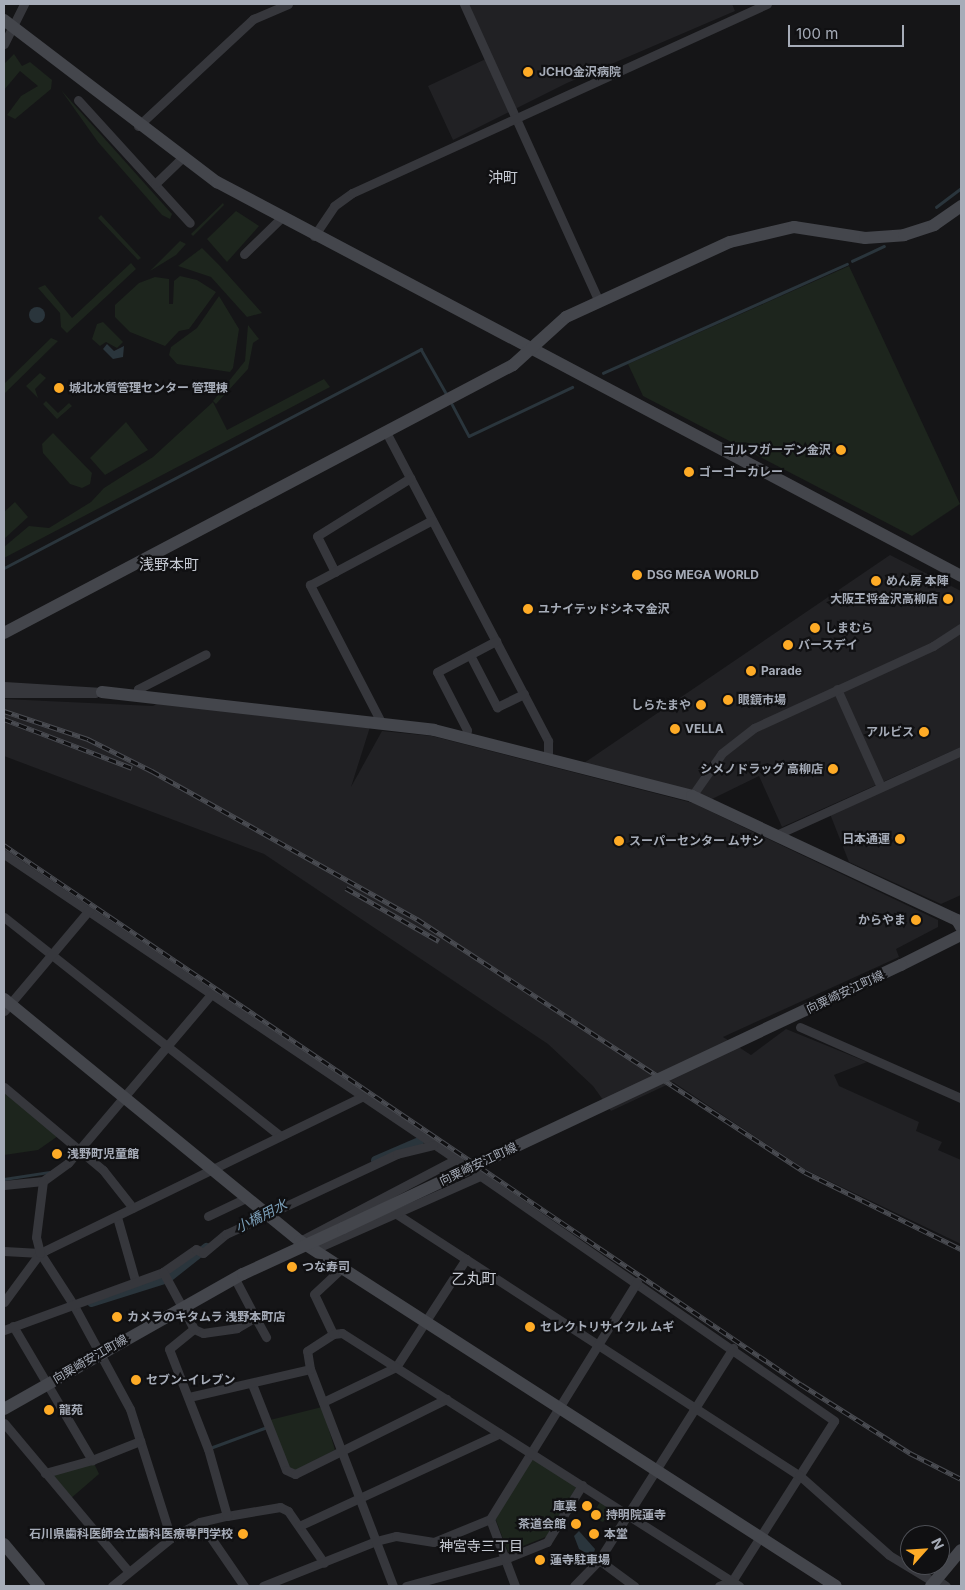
<!DOCTYPE html>
<meta charset="utf-8">
<style>
body{margin:0}
#map{position:relative;width:965px;height:1590px;overflow:hidden;background:#151517;font-family:Inter,"Noto Sans JP",sans-serif}
div>[style]{position:absolute}
[style*='--x']{left:calc(var(--x)*1px);top:calc(var(--y)*1px);width:calc(var(--w)*1px);rotate:calc(var(--a)*1deg)}
.built>*{inset:0;background:#212124}
.green>*{inset:0;background:#1d251d}
.water>*{inset:0;background:#2a353c}
.round{border-radius:50%}
.stream>*{height:2.5px;margin:-1.25px;padding:0 1.25px;transform-origin:1.25px;border-radius:1.25px;background:#2a353c}
.canal>*{height:9px;margin:-4.5px;padding:0 4.5px;transform-origin:4.5px;border-radius:4.5px;background:#2a353c}
.street>*{height:9px;margin:-4.5px;padding:0 4.5px;transform-origin:4.5px;border-radius:4.5px;background:#36373c}
.secondary>*{height:12px;margin:-6px;padding:0 6px;transform-origin:6px;border-radius:6px;background:#44464c}
.rail>*{height:4.5px;margin-top:-2.25px;transform-origin:0;background:repeating-linear-gradient(90deg,#101012 0 8px,#494b51 0 16px);box-sizing:border-box;border-block:1px solid #494b51}
.secondary-bridge>*{height:12px;margin:-6px;padding:0 6px;transform-origin:6px;border-radius:6px;background:#44464c}
.dots>*{width:14px;height:14px;translate:-50% -50%;box-sizing:border-box;border:2px solid #101012;border-radius:50%}
span{translate:-50% -50%;white-space:nowrap;text-align:center;line-height:1.15;-webkit-text-stroke:4.5px #101012;paint-order:stroke}
.poi-label{font-size:12px;color:#a6acb8;font-weight:700}
.left{translate:0 -50%;text-align:left}
.right{translate:-100% -50%;text-align:right}
.street-label{font-size:12px;color:#a6acb8}
.water-label{font-size:14px;color:#7a9db6;font-style:italic}
.neighbourhood-label{font-size:14px;color:#c7cbd4}
.quarter-label{font-size:15px;color:#c7cbd4}
.frame{position:absolute;inset:0;border:5px solid #a6acb8;pointer-events:none}
.north{position:absolute;left:900px;top:1525px;width:50px;height:50px;box-sizing:border-box;background:#101012;border:1px solid #4c4e54;border-radius:50%;rotate:64deg;font-size:14px;font-weight:700;line-height:20px;text-align:center;color:#a6acb8}
.north::after{content:'';display:block;margin:auto;width:18px;height:22px;background:#feab26;clip-path:polygon(50% 0,100% 100%,50% 72%,0 100%)}
.scale{position:absolute;left:788px;top:25px;width:116px;height:22px;box-sizing:border-box;border:2px solid #a6acb8;border-top:0;padding-left:6px;font-size:15px;line-height:18px;white-space:nowrap;color:#a6acb8;-webkit-text-stroke:4px #101012;paint-order:stroke}
</style>
<div id="map">
<div class="built">
<div style="clip-path:polygon(467px 4px,732px 4px,735px 11px,567px 83px,453px 140px,428px 86px,490px 57px)"></div>
<div style="clip-path:polygon(890px 555px,961px 591px,961px 747px,782px 827px,759px 776px,712px 799px,584px 763px)"></div>
<div style="clip-path:polygon(4px 699px,153px 706px,160px 702px,370px 727px,351px 787px,382px 731px,432px 736px,693px 803px,938px 920px,938px 927px,896px 949px,899px 957px,723px 1037px,751px 1055px,786px 1029px,867px 1062px,834px 1075px,839px 1086px,919px 1122px,916px 1131px,942px 1142px,938px 1150px,961px 1160px,961px 1244px,804px 1169px,673px 1082px,611px 1111px,593px 1086px,548px 1044px,264px 854px,4px 756px)"></div>
<div style="clip-path:polygon(961px 755px,961px 895px,941px 904px,849px 862px,830px 814px)"></div>
</div>
<div class="green">
<div style="clip-path:polygon(14px 54px,22px 66px,30px 62px,52px 80px,51px 89px,15px 119px,7px 115px,21px 96px,38px 86px,20px 71px,4px 90px,4px 64px)"></div>
<div style="clip-path:polygon(61px 90px,172px 214px,170px 219px,162px 215px,98px 142px)"></div>
<div style="clip-path:polygon(223px 203px,224px 205px,193px 236px,191px 234px)"></div>
<div style="clip-path:polygon(236px 211px,259px 226px,227px 262px,207px 239px)"></div>
<div style="clip-path:polygon(101px 215px,141px 258px,138px 260px,98px 218px)"></div>
<div style="clip-path:polygon(180px 241px,186px 244px,176px 255px,150px 271px)"></div>
<div style="clip-path:polygon(202px 248px,219px 265px,262px 313px,247px 317px,211px 277px,178px 266px)"></div>
<div style="clip-path:polygon(131px 263px,136px 269px,67px 333px,61px 327px,60px 313px,38px 288px,45px 285px,72px 318px)"></div>
<div style="clip-path:polygon(849px 266px,960px 504px,912px 536px,643px 396px,628px 364px)"></div>
<div style="clip-path:polygon(180px 276px,197px 280px,216px 292px,189px 329px,179px 331px,165px 346px,130px 332px,115px 317px,115px 305px,139px 283px,155px 277px,169px 279px,169px 304px,173px 304px,174px 281px)"></div>
<div style="clip-path:polygon(219px 296px,239px 329px,233px 368px,230px 372px,177px 364px,169px 355px,171px 347px,197px 328px)"></div>
<div style="clip-path:polygon(103px 322px,123px 342px,117px 348px,106px 342px,100px 346px,92px 339px,97px 324px)"></div>
<div style="clip-path:polygon(248px 325px,259px 339px,253px 343px,248px 369px,216px 404px,213px 401px,245px 361px)"></div>
<div style="clip-path:polygon(51px 338px,58px 341px,4px 394px,4px 384px)"></div>
<div style="clip-path:polygon(40px 373px,46px 378px,35px 389px,38px 398px,26px 386px)"></div>
<div style="clip-path:polygon(324px 379px,330px 387px,4px 558px,4px 547px,29px 526px,49px 528px,91px 502px,104px 488px,153px 457px,213px 402px,227px 430px)"></div>
<div style="clip-path:polygon(46px 401px,58px 413px,69px 403px,72px 406px,57px 419px,43px 404px)"></div>
<div style="clip-path:polygon(126px 422px,148px 450px,105px 475px,90px 458px)"></div>
<div style="clip-path:polygon(53px 433px,92px 473px,90px 484px,82px 488px,70px 484px,43px 453px,42px 444px)"></div>
<div style="clip-path:polygon(15px 502px,28px 517px,4px 539px,4px 512px)"></div>
<div style="clip-path:polygon(4px 1090px,58px 1136px,38px 1150px,4px 1155px)"></div>
<div style="clip-path:polygon(322px 1407px,335px 1450px,294px 1471px,287px 1468px,270px 1420px)"></div>
<div style="clip-path:polygon(534px 1454px,578px 1484px,548px 1536px,508px 1552px,494px 1515px)"></div>
<div style="clip-path:polygon(93px 1461px,99px 1474px,70px 1499px,49px 1474px)"></div>
<div style="clip-path:polygon(600px 1502px,619px 1514px,610px 1513px,603px 1522px,591px 1517px)"></div>
</div>
<div class="water">
<div class="round" style="left:29px;top:307px;width:16px;height:16px"></div>
<div style="clip-path:polygon(107px 344px,114px 351px,124px 346px,123px 357px,113px 359px,103px 349px)"></div>
<div style="clip-path:polygon(579px 1531px,595px 1549px,593px 1557px,579px 1549px,574px 1536px)"></div>
</div>
<div class="stream">
<div style="--x:936;--y:207;--w:31;--a:-37"></div>
<div style="--x:852;--y:261;--w:35;--a:-25"></div>
<div style="--x:603;--y:373;--w:267;--a:-24.1"></div>
<div style="--x:452;--y:404;--w:36;--a:62"></div>
<div style="--x:469;--y:436;--w:114;--a:-25.4"></div>
<div style="--x:4;--y:568;--w:471;--a:-27.7"></div>
<div style="--x:421;--y:349;--w:51;--a:60.4"></div>
<div style="--x:4;--y:1179;--w:46;--a:-8.8"></div>
<div style="--x:210;--y:1448;--w:61;--a:-20.2"></div>
</div>
<div class="canal">
<div style="--x:375;--y:1160;--w:48;--a:-23.4"></div>
<div style="--x:91;--y:1302;--w:80;--a:-17.5"></div>
<div style="--x:167;--y:1278;--w:50;--a:-38.5"></div>
</div>
<div class="street">
<div style="--x:464;--y:4;--w:326;--a:65.6"></div>
<div style="--x:4;--y:44;--w:45;--a:-63.4"></div>
<div style="--x:78;--y:100;--w:166;--a:47.7"></div>
<div style="--x:138;--y:126;--w:157;--a:-42.9"></div>
<div style="--x:253;--y:19;--w:38;--a:-23"></div>
<div style="--x:155;--y:184;--w:36;--a:-44"></div>
<div style="--x:314;--y:236;--w:36;--a:-56"></div>
<div style="--x:334;--y:206;--w:22;--a:-36"></div>
<div style="--x:352;--y:193;--w:456;--a:-24.5"></div>
<div style="--x:244;--y:254;--w:52;--a:-44.2"></div>
<div style="--x:386;--y:432;--w:349;--a:62.3"></div>
<div style="--x:548;--y:741;--w:18;--a:90"></div>
<div style="--x:335;--y:572;--w:40;--a:-116.6"></div>
<div style="--x:317;--y:536;--w:110;--a:-31.9"></div>
<div style="--x:470;--y:655;--w:59;--a:62.6"></div>
<div style="--x:497;--y:707;--w:30;--a:-26"></div>
<div style="--x:4;--y:686;--w:98;--a:3.5"></div>
<div style="--x:837;--y:689;--w:107;--a:65.8"></div>
<div style="--x:4;--y:693;--w:91;--a:0"></div>
<div style="--x:136;--y:695;--w:6;--a:-72"></div>
<div style="--x:138;--y:689;--w:76;--a:-27.2"></div>
<div style="--x:382;--y:724;--w:157;--a:-117.4"></div>
<div style="--x:310;--y:585;--w:138;--a:-28"></div>
<div style="--x:465;--y:738;--w:8;--a:-76"></div>
<div style="--x:467;--y:730;--w:65;--a:-117.3"></div>
<div style="--x:437;--y:672;--w:67;--a:-27.7"></div>
<div style="--x:692;--y:796;--w:52;--a:-55.1"></div>
<div style="--x:722;--y:753;--w:41;--a:-38"></div>
<div style="--x:754;--y:728;--w:197;--a:-24.6"></div>
<div style="--x:933;--y:646;--w:33;--a:-33"></div>
<div style="--x:776;--y:835;--w:203;--a:-24.4"></div>
<div style="--x:4;--y:854;--w:549;--a:34.01"></div>
<div style="--x:4;--y:917;--w:352;--a:38.4"></div>
<div style="--x:4;--y:1011;--w:132;--a:-49.9"></div>
<div style="--x:800;--y:1027;--w:176;--a:23.8"></div>
<div style="--x:4;--y:1087;--w:129;--a:40"></div>
<div style="--x:103;--y:1170;--w:48;--a:51.7"></div>
<div style="--x:475;--y:1172;--w:437;--a:34.7"></div>
<div style="--x:834;--y:1421;--w:190;--a:122.5"></div>
<div style="--x:732;--y:1581;--w:14;--a:159"></div>
<div style="--x:4;--y:1185;--w:39;--a:-6"></div>
<div style="--x:43;--y:1181;--w:31;--a:-36"></div>
<div style="--x:68;--y:1163;--w:223;--a:-49.7"></div>
<div style="--x:395;--y:1213;--w:482;--a:33"></div>
<div style="--x:799;--y:1475;--w:120;--a:41.6"></div>
<div style="--x:889;--y:1555;--w:52;--a:31"></div>
<div style="--x:208;--y:1216;--w:42;--a:-25.3"></div>
<div style="--x:117;--y:1217;--w:66;--a:74.1"></div>
<div style="--x:300;--y:1241;--w:176;--a:-27.7"></div>
<div style="--x:313;--y:1250;--w:183;--a:-23.9"></div>
<div style="--x:4;--y:1251;--w:36;--a:3"></div>
<div style="--x:40;--y:1253;--w:359;--a:-25.9"></div>
<div style="--x:40;--y:1253;--w:61;--a:57.1"></div>
<div style="--x:73;--y:1304;--w:119;--a:61.5"></div>
<div style="--x:130;--y:1409;--w:135;--a:72.4"></div>
<div style="--x:4;--y:1302;--w:61;--a:-53.7"></div>
<div style="--x:40;--y:1253;--w:16;--a:-104"></div>
<div style="--x:36;--y:1237;--w:56;--a:-82.9"></div>
<div style="--x:255;--y:1317;--w:23;--a:61"></div>
<div style="--x:13;--y:1326;--w:156;--a:59.5"></div>
<div style="--x:92;--y:1460;--w:49;--a:164.5"></div>
<div style="--x:194;--y:1329;--w:10;--a:24"></div>
<div style="--x:203;--y:1333;--w:34;--a:-8"></div>
<div style="--x:237;--y:1328;--w:21;--a:-31"></div>
<div style="--x:255;--y:1317;--w:43;--a:-117.8"></div>
<div style="--x:4;--y:1330;--w:169;--a:-20"></div>
<div style="--x:163;--y:1272;--w:40;--a:-34.9"></div>
<div style="--x:196;--y:1249;--w:8;--a:30"></div>
<div style="--x:203;--y:1253;--w:30;--a:-40"></div>
<div style="--x:226;--y:1234;--w:189;--a:-25.1"></div>
<div style="--x:397;--y:1154;--w:37;--a:-14"></div>
<div style="--x:333;--y:1334;--w:44;--a:-115.4"></div>
<div style="--x:314;--y:1294;--w:37;--a:-43"></div>
<div style="--x:252;--y:1384;--w:92;--a:68.4"></div>
<div style="--x:286;--y:1470;--w:10;--a:24"></div>
<div style="--x:295;--y:1474;--w:169;--a:-26.4"></div>
<div style="--x:189;--y:1397;--w:124;--a:-13"></div>
<div style="--x:323;--y:1402;--w:81;--a:-25.6"></div>
<div style="--x:396;--y:1367;--w:129;--a:-57.1"></div>
<div style="--x:4;--y:1423;--w:194;--a:50"></div>
<div style="--x:92;--y:1460;--w:52;--a:-21.6"></div>
<div style="--x:227;--y:1516;--w:54;--a:-9.6"></div>
<div style="--x:280;--y:1507;--w:9;--a:27"></div>
<div style="--x:288;--y:1511;--w:63;--a:55.3"></div>
<div style="--x:490;--y:1519;--w:72;--a:69.5"></div>
<div style="--x:200;--y:1522;--w:78;--a:55.5"></div>
<div style="--x:299;--y:1526;--w:221;--a:-24.8"></div>
<div style="--x:599;--y:1560;--w:44;--a:36.6"></div>
<div style="--x:936;--y:1579;--w:12;--a:35"></div>
<div style="--x:112;--y:1586;--w:76;--a:-39.1"></div>
<div style="--x:171;--y:1538;--w:33;--a:-29"></div>
<div style="--x:200;--y:1522;--w:28;--a:-13"></div>
<div style="--x:227;--y:1516;--w:70;--a:-105.8"></div>
<div style="--x:208;--y:1449;--w:107;--a:-111.3"></div>
<div style="--x:169;--y:1349;--w:32;--a:-39"></div>
<div style="--x:194;--y:1329;--w:65;--a:-118.5"></div>
<div style="--x:263;--y:1586;--w:122;--a:-21.7"></div>
<div style="--x:376;--y:1541;--w:21;--a:-14"></div>
<div style="--x:396;--y:1536;--w:38;--a:9"></div>
<div style="--x:434;--y:1542;--w:61;--a:-22.3"></div>
<div style="--x:490;--y:1519;--w:279;--a:-58.2"></div>
<div style="--x:393;--y:1586;--w:232;--a:-110.9"></div>
<div style="--x:310;--y:1369;--w:18;--a:-99"></div>
<div style="--x:307;--y:1351;--w:31;--a:-33"></div>
<div style="--x:333;--y:1334;--w:9;--a:-6"></div>
<div style="--x:342;--y:1333;--w:471;--a:32.5"></div>
<div style="--x:406;--y:1586;--w:103;--a:-15.3"></div>
<div style="--x:505;--y:1559;--w:45;--a:-22"></div>
<div style="--x:547;--y:1542;--w:67;--a:-58.4"></div>
<div style="--x:574;--y:1586;--w:36;--a:-46"></div>
<div style="--x:599;--y:1560;--w:251;--a:-57.7"></div>
</div>
<div class="secondary">
<div style="--x:4;--y:20;--w:268;--a:37.3"></div>
<div style="--x:217;--y:182;--w:842;--a:27.9"></div>
<div style="--x:4;--y:633;--w:575;--a:-27.77"></div>
<div style="--x:513;--y:365;--w:72;--a:-42.2"></div>
<div style="--x:566;--y:317;--w:180;--a:-24.6"></div>
<div style="--x:730;--y:242;--w:66;--a:-13.2"></div>
<div style="--x:794;--y:227;--w:72;--a:8.8"></div>
<div style="--x:865;--y:238;--w:39;--a:-4"></div>
<div style="--x:904;--y:235;--w:32;--a:-18"></div>
<div style="--x:934;--y:225;--w:33;--a:-35"></div>
<div style="--x:102;--y:692;--w:334;--a:6.5"></div>
<div style="--x:434;--y:730;--w:266;--a:14.3"></div>
<div style="--x:692;--y:796;--w:293;--a:25.1"></div>
<div style="--x:957;--y:920;--w:8;--a:60"></div>
<div style="--x:901;--y:965;--w:67;--a:-26.6"></div>
<div style="--x:4;--y:999;--w:382;--a:39.3"></div>
<div style="--x:300;--y:1241;--w:637;--a:32.77"></div>
<div style="--x:4;--y:1409;--w:274;--a:-29.5"></div>
<div style="--x:243;--y:1274;--w:110;--a:-24.7"></div>
<div style="--x:4;--y:1544;--w:55;--a:50.2"></div>
<div style="--x:931;--y:1586;--w:47;--a:-50.2"></div>
</div>
<div class="rail">
<div style="--x:4;--y:711;--w:89;--a:18.4"></div>
<div style="--x:88;--y:739;--w:72;--a:26.6"></div>
<div style="--x:152;--y:771;--w:304;--a:29.2"></div>
<div style="--x:417;--y:919;--w:463;--a:33.1"></div>
<div style="--x:805;--y:1172;--w:174;--a:26.3"></div>
<div style="--x:4;--y:719;--w:137;--a:20.9"></div>
<div style="--x:4;--y:845;--w:964;--a:34.09"></div>
<div style="--x:802;--y:1385;--w:128;--a:32.2"></div>
<div style="--x:910;--y:1453;--w:57;--a:27"></div>
<div style="--x:346;--y:888;--w:107;--a:29.7"></div>
</div>
<div class="secondary-bridge">
<div style="--x:343;--y:1228;--w:617;--a:-25.24"></div>
</div>
<div class="dots">
<div style="left:528px;top:72px;background:#feab26"></div>
<div style="left:59px;top:388px;background:#feab26"></div>
<div style="left:841px;top:450px;background:#feab26"></div>
<div style="left:689px;top:472px;background:#feab26"></div>
<div style="left:637px;top:575px;background:#feab26"></div>
<div style="left:876px;top:581px;background:#feab26"></div>
<div style="left:948px;top:599px;background:#feab26"></div>
<div style="left:528px;top:609px;background:#feab26"></div>
<div style="left:815px;top:628px;background:#feab26"></div>
<div style="left:788px;top:645px;background:#feab26"></div>
<div style="left:751px;top:671px;background:#feab26"></div>
<div style="left:728px;top:700px;background:#feab26"></div>
<div style="left:701px;top:705px;background:#feab26"></div>
<div style="left:675px;top:729px;background:#feab26"></div>
<div style="left:924px;top:732px;background:#feab26"></div>
<div style="left:833px;top:769px;background:#feab26"></div>
<div style="left:900px;top:839px;background:#feab26"></div>
<div style="left:619px;top:841px;background:#feab26"></div>
<div style="left:916px;top:920px;background:#feab26"></div>
<div style="left:57px;top:1154px;background:#feab26"></div>
<div style="left:292px;top:1267px;background:#feab26"></div>
<div style="left:117px;top:1317px;background:#feab26"></div>
<div style="left:530px;top:1327px;background:#feab26"></div>
<div style="left:136px;top:1380px;background:#feab26"></div>
<div style="left:49px;top:1410px;background:#feab26"></div>
<div style="left:587px;top:1506px;background:#feab26"></div>
<div style="left:596px;top:1515px;background:#feab26"></div>
<div style="left:576px;top:1524px;background:#feab26"></div>
<div style="left:243px;top:1534px;background:#feab26"></div>
<div style="left:594px;top:1534px;background:#feab26"></div>
<div style="left:540px;top:1560px;background:#feab26"></div>
</div>
<div class="poi-label">
<span class="left" style="left:539px;top:72px">JCHO金沢病院</span>
<span class="left" style="left:69px;top:388px">城北水質管理センター 管理棟</span>
<span class="right" style="left:831px;top:450px">ゴルフガーデン金沢</span>
<span class="left" style="left:699px;top:472px">ゴーゴーカレー</span>
<span class="left" style="left:647px;top:575px">DSG MEGA WORLD</span>
<span class="left" style="left:886px;top:581px">めん房 本陣</span>
<span class="right" style="left:938px;top:599px">大阪王将金沢高柳店</span>
<span class="left" style="left:538px;top:609px">ユナイテッドシネマ金沢</span>
<span class="left" style="left:825px;top:628px">しまむら</span>
<span class="left" style="left:798px;top:645px">バースデイ</span>
<span class="left" style="left:761px;top:671px">Parade</span>
<span class="left" style="left:738px;top:700px">眼鏡市場</span>
<span class="right" style="left:691px;top:705px">しらたまや</span>
<span class="left" style="left:685px;top:729px">VELLA</span>
<span class="right" style="left:914px;top:732px">アルビス</span>
<span class="right" style="left:823px;top:769px">シメノドラッグ 高柳店</span>
<span class="right" style="left:890px;top:839px">日本通運</span>
<span class="left" style="left:629px;top:841px">スーパーセンター ムサシ</span>
<span class="right" style="left:906px;top:920px">からやま</span>
<span class="left" style="left:67px;top:1154px">浅野町児童館</span>
<span class="left" style="left:302px;top:1267px">つな寿司</span>
<span class="left" style="left:127px;top:1317px">カメラのキタムラ 浅野本町店</span>
<span class="left" style="left:540px;top:1327px">セレクトリサイクル ムギ</span>
<span class="left" style="left:146px;top:1380px">セブン-イレブン</span>
<span class="left" style="left:59px;top:1410px">龍苑</span>
<span class="right" style="left:577px;top:1506px">庫裏</span>
<span class="left" style="left:606px;top:1515px">持明院蓮寺</span>
<span class="right" style="left:566px;top:1524px">茶道会館</span>
<span class="right" style="left:233px;top:1534px">石川県歯科医師会立歯科医療専門学校</span>
<span class="left" style="left:604px;top:1534px">本堂</span>
<span class="left" style="left:550px;top:1560px">蓮寺駐車場</span>
</div>
<div class="street-label">
<span style="left:845px;top:992px;rotate:-25deg">向粟崎安江町線</span>
<span style="left:478px;top:1164px;rotate:-25deg">向粟崎安江町線</span>
<span style="left:90px;top:1359px;rotate:-30deg">向粟崎安江町線</span>
</div>
<div class="water-label">
<span style="left:261px;top:1216px;rotate:-27deg">小橋用水</span>
</div>
<div class="neighbourhood-label">
<span style="left:481px;top:1546px">神宮寺三丁目</span>
</div>
<div class="quarter-label">
<span style="left:503px;top:178px">沖町</span>
<span style="left:169px;top:565px">浅野本町</span>
<span style="left:474px;top:1279px">乙丸町</span>
</div>
<div class="frame"></div>
<div class="north">N</div>
<div class="scale">100 m</div>
</div>
